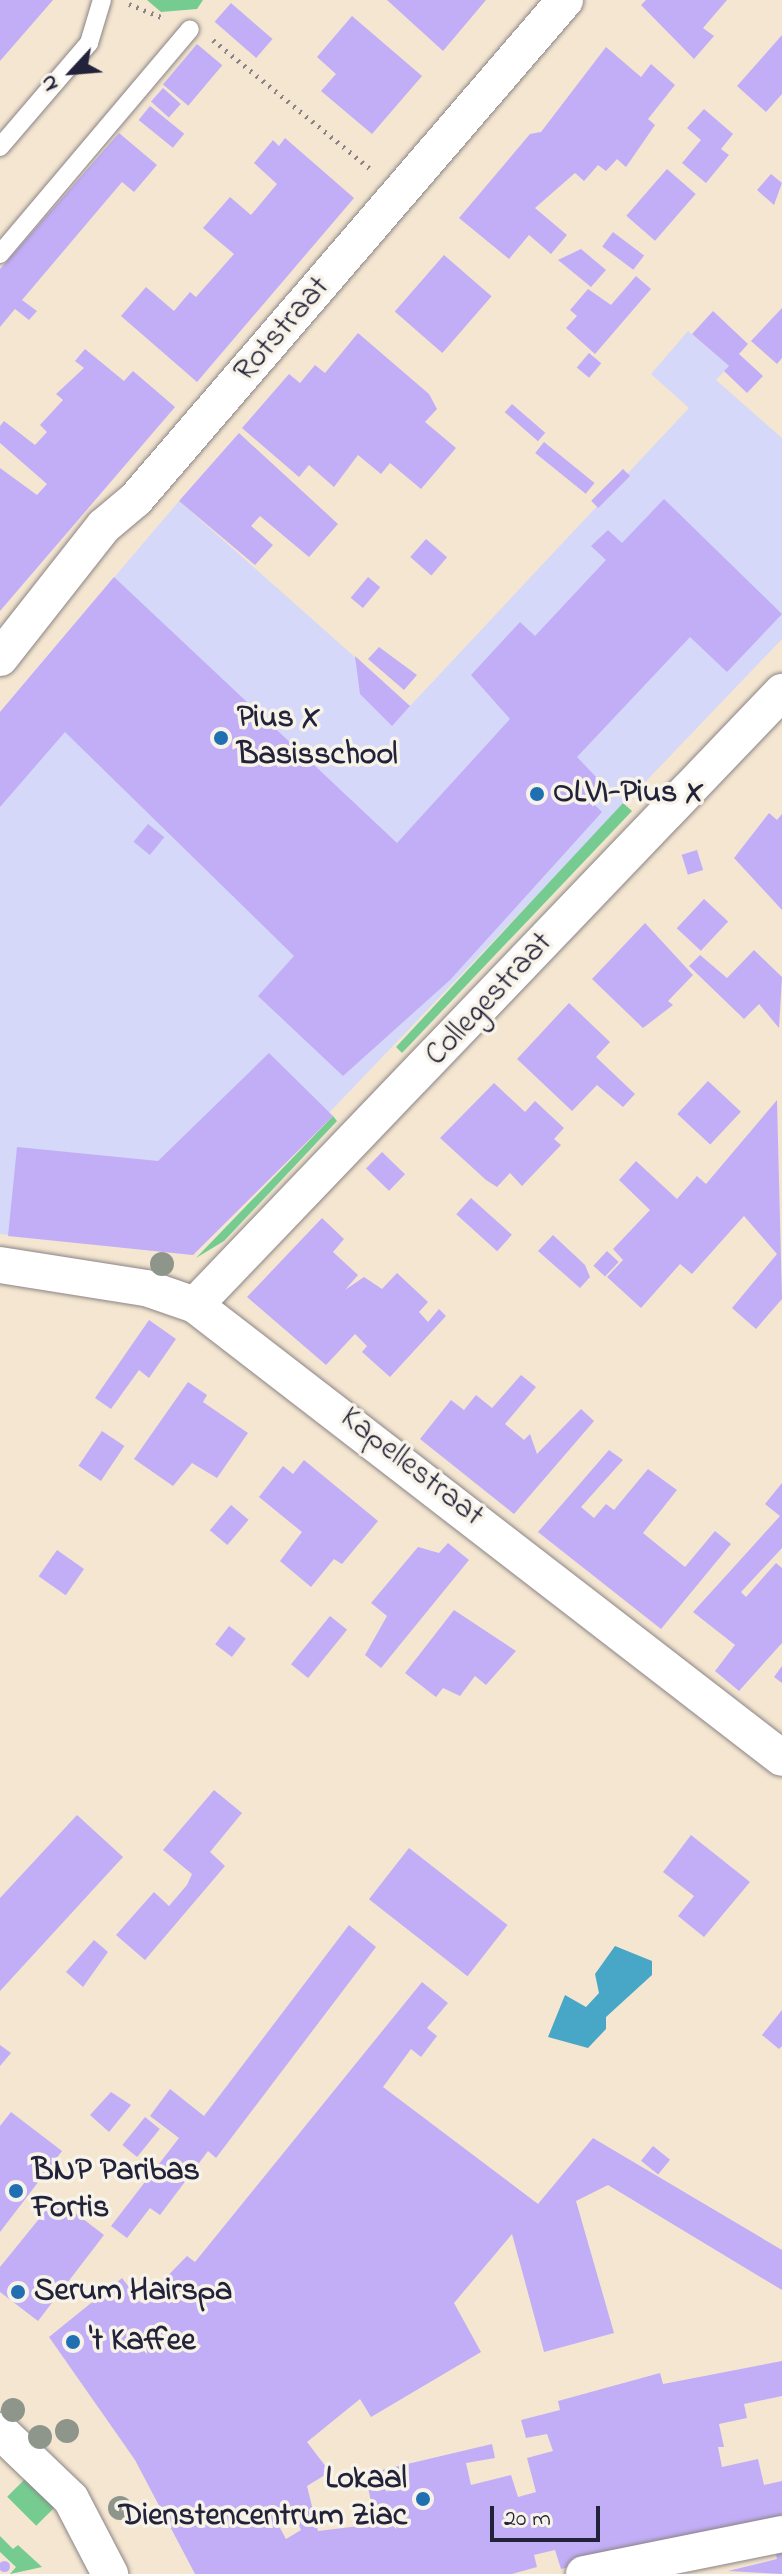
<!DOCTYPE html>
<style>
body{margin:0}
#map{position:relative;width:782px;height:2574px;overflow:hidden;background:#f4e6d0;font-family:"Indie Flower",sans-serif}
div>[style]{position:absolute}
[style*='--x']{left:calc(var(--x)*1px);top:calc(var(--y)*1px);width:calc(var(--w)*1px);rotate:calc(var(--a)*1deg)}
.built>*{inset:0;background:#d5d8f9}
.green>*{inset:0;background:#76cc90;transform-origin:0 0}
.water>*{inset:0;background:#48a7c7}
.building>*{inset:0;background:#c2aef7;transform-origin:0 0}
.round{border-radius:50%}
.path>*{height:5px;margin-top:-2.5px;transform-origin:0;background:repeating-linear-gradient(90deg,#8b8486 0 2px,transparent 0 8px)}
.roads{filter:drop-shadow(0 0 2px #8b8486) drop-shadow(0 0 2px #8b8486)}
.service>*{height:18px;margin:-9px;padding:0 9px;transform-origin:9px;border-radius:9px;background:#fff}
.minor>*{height:36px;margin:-18px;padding:0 18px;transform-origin:18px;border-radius:18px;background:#fff}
.trees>*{width:24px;height:24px;margin:-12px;border-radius:50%;background:#8e968c}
.dots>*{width:22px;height:22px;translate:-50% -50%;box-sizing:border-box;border:4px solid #f7f3e8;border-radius:50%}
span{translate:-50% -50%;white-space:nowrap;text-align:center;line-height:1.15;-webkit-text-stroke:7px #f7f3e8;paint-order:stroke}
.street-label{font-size:32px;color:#22223b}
.poi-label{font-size:32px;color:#22223b;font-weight:700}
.left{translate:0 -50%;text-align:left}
.right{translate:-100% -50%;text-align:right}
.north{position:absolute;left:32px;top:32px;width:80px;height:80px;-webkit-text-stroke:6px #f7f3e8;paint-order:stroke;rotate:244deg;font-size:22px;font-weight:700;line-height:32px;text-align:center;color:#22223b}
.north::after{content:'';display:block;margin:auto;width:28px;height:36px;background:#22223b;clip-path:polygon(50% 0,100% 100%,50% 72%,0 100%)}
.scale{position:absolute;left:490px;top:2506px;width:110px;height:36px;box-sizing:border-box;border:4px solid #22223b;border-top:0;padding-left:10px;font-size:24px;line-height:28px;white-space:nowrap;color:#22223b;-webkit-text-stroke:6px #f7f3e8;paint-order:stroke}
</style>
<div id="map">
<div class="built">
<div style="clip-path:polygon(688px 331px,729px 366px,716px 380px,782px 438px,782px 639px,193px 1255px,0 1234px,0 712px,179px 501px,410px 706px,689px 408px,651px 374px)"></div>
</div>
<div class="green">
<div style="clip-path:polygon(147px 0,203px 0,197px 9px,161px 12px)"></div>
<div style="clip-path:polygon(623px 803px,632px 811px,402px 1053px,396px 1047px)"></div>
<div style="clip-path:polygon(333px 1116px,337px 1121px,224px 1241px,196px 1258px)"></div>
<div style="left:27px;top:2477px;width:41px;height:28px;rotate:45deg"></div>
<div style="clip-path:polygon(0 2536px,13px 2549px,18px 2545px,42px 2567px,10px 2574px,16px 2567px,0 2552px)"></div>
</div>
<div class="water">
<div style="clip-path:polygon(615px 1946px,652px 1961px,652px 1975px,606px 2017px,606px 2029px,588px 2048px,548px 2037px,565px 1995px,586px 2007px,599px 1993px,595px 1974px)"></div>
</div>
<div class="building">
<div style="clip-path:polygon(0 0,53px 0,0 61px)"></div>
<div style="clip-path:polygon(387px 0,486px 0,443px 51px)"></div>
<div style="clip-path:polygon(646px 0,727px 0,703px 28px,714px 36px,694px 59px,641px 5px)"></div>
<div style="left:231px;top:3px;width:55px;height:25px;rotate:41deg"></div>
<div style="clip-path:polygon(352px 16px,422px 76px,372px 134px,321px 91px,336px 74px,317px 57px)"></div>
<div style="clip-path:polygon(782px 35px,782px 94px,766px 112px,737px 86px)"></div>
<div style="left:197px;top:44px;width:33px;height:53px;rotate:40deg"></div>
<div style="clip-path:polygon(606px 47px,641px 77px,651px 64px,675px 85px,648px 119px,655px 125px,626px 167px,617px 159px,606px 171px,598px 165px,584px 181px,575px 173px,535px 208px,567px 235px,551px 254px,529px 235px,509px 259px,459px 218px,530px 134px,541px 132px)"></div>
<div style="left:163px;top:88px;width:24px;height:18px;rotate:42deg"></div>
<div style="left:150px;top:106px;width:44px;height:18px;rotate:39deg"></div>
<div style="clip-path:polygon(704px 109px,733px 134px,721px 149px,729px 155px,706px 183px,682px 163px,701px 140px,687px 128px)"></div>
<div style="clip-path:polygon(119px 133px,157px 165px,134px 192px,122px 182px,22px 300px,37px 311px,29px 320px,15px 309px,0 327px,0 269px)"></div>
<div style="clip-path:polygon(285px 138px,354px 198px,197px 382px,121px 316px,146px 287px,174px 311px,190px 292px,196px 297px,234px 254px,203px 228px,230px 197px,251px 215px,277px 184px,254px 163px,273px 140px,279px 146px)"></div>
<div style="left:667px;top:169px;width:38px;height:62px;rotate:41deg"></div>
<div style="clip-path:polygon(771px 174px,782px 183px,774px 205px,757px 190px)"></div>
<div style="left:613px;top:232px;width:39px;height:18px;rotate:37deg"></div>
<div style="clip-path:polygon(581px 249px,606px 270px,591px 287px,558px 260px)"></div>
<div style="left:444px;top:255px;width:63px;height:75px;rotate:41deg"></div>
<div style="clip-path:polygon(636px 276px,651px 289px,595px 354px,566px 328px,577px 316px,570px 310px,588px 289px,611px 305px)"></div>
<div style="clip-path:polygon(782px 308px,782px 358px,777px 364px,751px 341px)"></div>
<div style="clip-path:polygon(713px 311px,748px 344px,739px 354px,763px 376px,747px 393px,724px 371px,729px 366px,692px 334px)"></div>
<div style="clip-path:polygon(358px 333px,429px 394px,437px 409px,425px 422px,456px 448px,421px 489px,390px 463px,381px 474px,358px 455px,334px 487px,309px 465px,299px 477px,242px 428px,289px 374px,300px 383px,315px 365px,325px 373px)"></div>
<div style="clip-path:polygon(85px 349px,124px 381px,133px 371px,175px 407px,0 611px,0 468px,37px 495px,47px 484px,0 443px,0 426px,4px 421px,35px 445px,47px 432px,40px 425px,63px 400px,56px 394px,84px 368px,75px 361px)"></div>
<div style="left:589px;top:353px;width:16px;height:19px;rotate:40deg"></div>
<div style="left:512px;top:404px;width:44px;height:11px;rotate:41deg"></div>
<div style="clip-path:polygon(239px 433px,338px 524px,309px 557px,260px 516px,251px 526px,273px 545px,255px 565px,179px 501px)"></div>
<div style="left:544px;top:442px;width:65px;height:14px;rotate:39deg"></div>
<div style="left:623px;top:469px;width:10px;height:45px;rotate:45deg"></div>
<div style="clip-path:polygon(664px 499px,782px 614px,727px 672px,690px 637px,577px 757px,599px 780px,589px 799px,602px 812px,450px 980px,343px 1076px,258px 996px,294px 956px,65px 732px,0 807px,0 712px,114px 577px,397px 843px,510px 719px,471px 675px,520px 622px,535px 636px,606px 560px,591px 546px,608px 530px,622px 543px)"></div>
<div style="left:426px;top:539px;width:28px;height:24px;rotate:41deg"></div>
<div style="left:368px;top:577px;width:16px;height:27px;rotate:40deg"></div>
<div style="clip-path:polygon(379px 647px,417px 675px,404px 690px,368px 659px)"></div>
<div style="clip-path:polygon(355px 656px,410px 706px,392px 726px,360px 694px)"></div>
<div style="clip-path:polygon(769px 813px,777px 820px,782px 814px,782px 910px,734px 858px)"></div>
<div style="left:148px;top:824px;width:21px;height:23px;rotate:39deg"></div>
<div style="left:697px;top:850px;width:21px;height:16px;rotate:73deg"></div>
<div style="left:704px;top:899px;width:33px;height:40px;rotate:43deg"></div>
<div style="clip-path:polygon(645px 923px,693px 975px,668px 1001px,673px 1005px,643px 1028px,592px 979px)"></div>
<div style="clip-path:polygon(754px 950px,782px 977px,779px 1028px,759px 1004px,744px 1019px,689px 966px,700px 955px,727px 978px)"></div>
<div style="clip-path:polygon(569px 1003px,610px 1042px,596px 1057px,635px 1094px,623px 1107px,597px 1085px,572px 1111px,517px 1059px)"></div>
<div style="clip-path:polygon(269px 1053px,333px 1116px,193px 1255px,8px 1236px,17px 1147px,158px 1161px)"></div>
<div style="left:708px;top:1081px;width:45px;height:45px;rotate:43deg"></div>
<div style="clip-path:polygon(494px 1083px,525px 1112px,535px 1101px,564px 1128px,554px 1139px,561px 1145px,522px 1186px,510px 1173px,497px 1187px,486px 1180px,440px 1138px)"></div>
<div style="clip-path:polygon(777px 1100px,782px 1299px,756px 1329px,732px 1308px,777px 1254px,744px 1216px,692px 1274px,680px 1264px,641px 1308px,607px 1277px,623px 1260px,613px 1249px,650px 1210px,619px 1180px,636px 1161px,677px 1199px,697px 1176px,706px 1184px)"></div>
<div style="left:382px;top:1152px;width:32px;height:23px;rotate:44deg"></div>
<div style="left:471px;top:1198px;width:55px;height:22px;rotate:42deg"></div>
<div style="clip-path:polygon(322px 1218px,344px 1239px,333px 1252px,358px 1275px,345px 1290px,364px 1277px,382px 1289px,397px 1273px,428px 1302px,419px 1312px,428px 1322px,439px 1309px,446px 1316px,390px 1377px,362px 1352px,367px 1346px,355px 1334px,326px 1365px,247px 1297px)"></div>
<div style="clip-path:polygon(553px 1235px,585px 1265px,590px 1277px,580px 1288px,538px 1251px)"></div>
<div style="left:607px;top:1251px;width:16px;height:20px;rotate:43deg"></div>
<div style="clip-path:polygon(149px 1320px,176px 1339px,149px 1378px,139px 1370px,111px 1409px,95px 1398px)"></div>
<div style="clip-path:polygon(521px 1375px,536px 1387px,505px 1424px,524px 1440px,530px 1434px,537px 1454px,581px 1409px,594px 1421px,514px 1514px,420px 1439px,451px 1400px,464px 1410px,476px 1395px,492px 1408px)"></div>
<div style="clip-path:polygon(188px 1382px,207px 1395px,203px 1402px,248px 1433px,217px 1478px,192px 1463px,173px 1486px,134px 1459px)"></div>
<div style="left:102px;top:1431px;width:27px;height:42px;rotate:34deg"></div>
<div style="clip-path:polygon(609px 1450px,623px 1460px,581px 1507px,594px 1518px,606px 1504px,614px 1510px,648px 1469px,677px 1490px,643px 1533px,654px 1542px,685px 1567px,715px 1531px,731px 1544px,661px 1629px,538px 1532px)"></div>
<div style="clip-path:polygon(304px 1460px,378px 1521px,342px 1564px,334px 1559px,311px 1587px,280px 1561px,302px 1532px,259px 1497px,283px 1466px,293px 1474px)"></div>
<div style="clip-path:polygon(782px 1483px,782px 1548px,741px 1592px,746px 1597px,776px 1563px,782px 1568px,782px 1643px,739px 1691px,715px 1671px,735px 1645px,693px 1612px,780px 1516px,765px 1504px)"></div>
<div style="left:231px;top:1505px;width:23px;height:33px;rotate:40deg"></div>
<div style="clip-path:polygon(448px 1543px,469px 1560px,381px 1668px,365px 1655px,387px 1616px,371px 1603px,418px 1547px,439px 1553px)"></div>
<div style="left:57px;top:1550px;width:33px;height:32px;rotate:35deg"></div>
<div style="clip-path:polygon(454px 1610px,516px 1651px,486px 1685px,475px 1676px,460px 1696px,443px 1688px,436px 1697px,405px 1673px)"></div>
<div style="left:330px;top:1616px;width:22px;height:62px;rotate:39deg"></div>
<div style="left:229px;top:1626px;width:21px;height:23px;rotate:37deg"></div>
<div style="clip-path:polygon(782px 1666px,782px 1683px,774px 1677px)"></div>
<div style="clip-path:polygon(214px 1790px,242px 1813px,210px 1852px,225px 1866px,145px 1960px,116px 1935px,154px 1892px,169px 1906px,187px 1885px,192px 1874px,163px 1850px)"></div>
<div style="clip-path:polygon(77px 1815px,123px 1857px,0 1991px,0 1898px)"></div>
<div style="clip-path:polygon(691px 1835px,750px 1882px,704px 1937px,678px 1916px,694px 1896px,663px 1872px)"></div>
<div style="left:409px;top:1848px;width:125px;height:65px;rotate:38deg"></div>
<div style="clip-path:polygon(349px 1925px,376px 1947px,216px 2158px,208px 2151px,160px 2215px,150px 2208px,127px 2238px,111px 2226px,179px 2138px,150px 2116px,170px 2089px,204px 2116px)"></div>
<div style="clip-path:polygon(94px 1940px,108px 1952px,83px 1987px,66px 1972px)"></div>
<div style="clip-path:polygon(evenodd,422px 1982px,448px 2003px,427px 2028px,437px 2036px,421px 2057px,411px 2049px,383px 2087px,538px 2204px,593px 2138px,782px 2250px,782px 2290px,608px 2185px,576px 2201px,614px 2333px,544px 2352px,512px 2234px,454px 2303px,481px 2352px,371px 2417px,360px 2399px,307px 2442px,330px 2472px,307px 2486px,318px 2531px,376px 2524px,365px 2474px,492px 2444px,495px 2458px,466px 2463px,471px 2485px,511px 2475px,518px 2497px,536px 2492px,527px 2458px,553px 2451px,547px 2434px,526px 2438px,521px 2420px,560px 2410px,558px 2401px,660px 2373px,663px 2384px,782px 2361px,782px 2396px,744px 2404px,747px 2418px,719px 2424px,724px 2447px,718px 2447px,722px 2467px,758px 2459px,764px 2485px,782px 2481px,782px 2521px,561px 2569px,555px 2550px,534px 2555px,537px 2567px,512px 2574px,195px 2574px,135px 2460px,49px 2337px,122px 2278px,141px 2303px,187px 2256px,195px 2262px,422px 1982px,296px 2518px,301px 2530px,286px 2539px,279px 2526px,296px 2518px)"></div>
<div style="clip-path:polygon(782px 2010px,782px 2046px,779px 2049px,762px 2035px)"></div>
<div style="clip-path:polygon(0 2045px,11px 2053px,0 2066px)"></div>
<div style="clip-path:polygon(111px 2092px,131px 2105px,109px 2132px,90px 2115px)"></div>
<div style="clip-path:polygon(11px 2112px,62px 2151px,0 2232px,0 2126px)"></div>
<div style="left:145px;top:2117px;width:19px;height:36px;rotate:39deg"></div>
<div style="left:653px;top:2146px;width:22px;height:19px;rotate:39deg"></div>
<div style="clip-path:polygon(56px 2198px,104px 2235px,38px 2321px,0 2292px,0 2267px)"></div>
<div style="clip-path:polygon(782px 2548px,782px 2574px,728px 2571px,777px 2559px,775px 2550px)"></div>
<div class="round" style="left:-1.5px;top:2560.5px;width:11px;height:11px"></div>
</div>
<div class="path">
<div style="--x:129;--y:4;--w:38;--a:22"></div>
<div style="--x:213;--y:40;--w:205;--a:39.3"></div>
</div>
<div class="roads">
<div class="service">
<div style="--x:0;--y:147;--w:137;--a:-49.4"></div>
<div style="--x:89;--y:43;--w:45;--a:-73.2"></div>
<div style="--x:0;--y:254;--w:294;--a:-49.8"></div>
</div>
<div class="minor">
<div style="--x:0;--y:658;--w:168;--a:-51.8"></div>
<div style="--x:104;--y:526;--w:42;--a:-40.2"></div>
<div style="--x:136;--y:499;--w:658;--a:-49.31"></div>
<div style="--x:0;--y:1265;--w:148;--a:9"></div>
<div style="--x:146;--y:1288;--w:52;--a:19.1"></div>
<div style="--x:195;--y:1305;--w:741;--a:37.66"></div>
<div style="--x:195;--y:1305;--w:849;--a:-46.24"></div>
<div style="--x:0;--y:2431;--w:98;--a:43.8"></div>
<div style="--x:71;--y:2499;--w:85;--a:62.5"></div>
<div style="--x:584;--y:2574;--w:202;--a:-11.4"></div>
</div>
</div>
<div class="trees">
<div style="left:162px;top:1264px"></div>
<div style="left:13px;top:2410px"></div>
<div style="left:67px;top:2431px"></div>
<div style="left:40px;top:2437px"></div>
<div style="left:120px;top:2508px"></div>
</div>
<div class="dots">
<div style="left:221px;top:738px;background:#1f6fb2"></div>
<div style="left:537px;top:794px;background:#1f6fb2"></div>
<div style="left:16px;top:2191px;background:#1f6fb2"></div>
<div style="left:18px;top:2292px;background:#1f6fb2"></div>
<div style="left:73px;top:2342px;background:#1f6fb2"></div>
<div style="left:423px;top:2499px;background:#1f6fb2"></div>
</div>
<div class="street-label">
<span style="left:283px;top:330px;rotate:-49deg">Rotstraat</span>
<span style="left:490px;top:1000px;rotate:-47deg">Collegestraat</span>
<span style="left:411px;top:1468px;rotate:38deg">Kapellestraat</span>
</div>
<div class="poi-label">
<span class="left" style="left:237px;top:738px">Pius X<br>Basisschool</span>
<span class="left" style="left:553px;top:794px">OLVI-Pius X</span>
<span class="left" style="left:32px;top:2191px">BNP Paribas<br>Fortis</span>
<span class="left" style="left:34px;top:2292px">Serum Hairspa</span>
<span class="left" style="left:89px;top:2342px">'t Kaffee</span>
<span class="right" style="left:407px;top:2499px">Lokaal<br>Dienstencentrum Ziac</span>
</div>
<div class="north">N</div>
<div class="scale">20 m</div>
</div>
